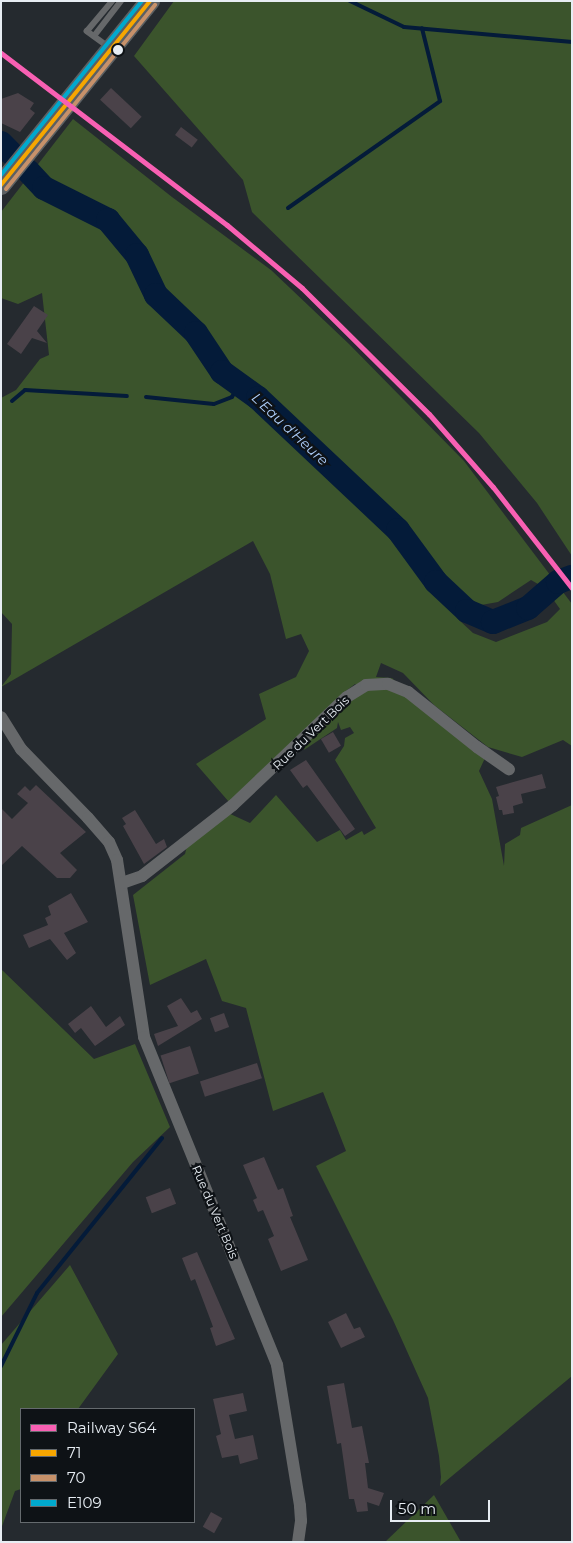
<!DOCTYPE html>
<style>
body{margin:0}
#map{position:relative;width:573px;height:1543px;overflow:hidden;background:#252a2f;font-family:Montserrat,sans-serif}
div>[style]{position:absolute}
[style*='--x']{left:calc(var(--x)*1px);top:calc(var(--y)*1px);width:calc(var(--w)*1px);rotate:calc(var(--a)*1deg)}
.green>*{inset:0;background:#3b542c}
.stream>*{height:4px;margin:-2px;padding:0 2px;transform-origin:2px;border-radius:2px;background:#041b39}
.river>*{height:24px;margin:-12px;padding:0 12px;transform-origin:12px;border-radius:12px;background:#041b39}
.building>*{inset:0;background:#4a4249;transform-origin:0 0}
.service>*{height:6px;margin:-3px;padding:0 3px;transform-origin:3px;border-radius:3px;background:#66686a}
.minor>*{height:12px;margin:-6px;padding:0 6px;transform-origin:6px;border-radius:6px;background:#66686a}
.primary>*{height:20px;margin:-10px;padding:0 10px;transform-origin:10px;border-radius:10px;background:#5c6063}
.bus-1>*{height:4px;margin:-2px;padding:0 2px;transform-origin:2px;border-radius:2px;background:#f7a600}
.bus-2>*{height:4px;margin:-2px;padding:0 2px;transform-origin:2px;border-radius:2px;background:#c7916a}
.bus-3>*{height:4px;margin:-2px;padding:0 2px;transform-origin:2px;border-radius:2px;background:#00a9ce}
.rail-1>*{height:5px;margin:-2.5px;padding:0 2.5px;transform-origin:2.5px;border-radius:2.5px;background:#f860b3}
.dots>*{width:14px;height:14px;translate:-50% -50%;box-sizing:border-box;border:2px solid #0e1216;border-radius:50%}
span{translate:-50% -50%;white-space:nowrap;text-align:center;line-height:1.15;-webkit-text-stroke:4.5px #0e1216;paint-order:stroke}
.street-label{font-size:12px;color:#e7edf3}
.water-label{font-size:14px;color:#afd0fd;font-style:italic}
.frame{position:absolute;inset:0;border:2px solid #e7edf3;pointer-events:none}
.legend{position:absolute;left:20px;top:1408px;width:175px;height:115px;box-sizing:border-box;background:#0e1216;border:1px solid #656a6e;margin:0;padding:6px 9px;list-style:none;font-size:15px;color:#e7edf3}
.legend li{display:flex;align-items:center;gap:10px;height:25px}
.legend b{width:25px;border:1px solid #656a6e}
.scale{position:absolute;left:390px;top:1500px;width:100px;height:22px;box-sizing:border-box;border:2px solid #e7edf3;border-top:0;padding-left:6px;font-size:15px;line-height:18px;white-space:nowrap;color:#e7edf3;-webkit-text-stroke:4px #0e1216;paint-order:stroke}
</style>
<div id="map">
<div class="green">
<div style="clip-path:polygon(174px 1px,572px 1px,572px 556px,537px 503px,479px 433px,252px 212px,243px 180px,134px 56px)"></div>
<div style="clip-path:polygon(evenodd,73px 119px,172px 197px,271px 270px,349px 344px,464px 461px,572px 604px,572px 746px,563px 740px,522px 757px,488px 747px,434px 705px,403px 673px,381px 663px,376px 677px,392px 678px,407px 693px,485px 758px,479px 771px,492px 799px,504px 866px,505px 844px,520px 835px,521px 828px,572px 805px,572px 1376px,440px 1486px,441px 1477px,439px 1456px,428px 1398px,393px 1320px,316px 1166px,346px 1151px,323px 1092px,273px 1111px,246px 1008px,222px 1001px,206px 959px,150px 985px,133px 895px,185px 854px,187px 846px,226px 812px,250px 823px,276px 795px,317px 842px,340px 830px,346px 840px,362px 831px,364px 835px,376px 828px,335px 760px,344px 746px,345px 738px,354px 733px,350px 727px,341px 730px,338px 722px,337px 728px,304px 750px,306px 741px,363px 689px,355px 684px,342px 694px,229px 802px,196px 764px,266px 719px,259px 694px,296px 677px,309px 651px,301px 634px,286px 639px,270px 574px,253px 541px,1px 687px,11px 674px,12px 624px,1px 612px,1px 398px,16px 390px,40px 359px,49px 355px,42px 293px,18px 304px,1px 298px,1px 212px,73px 119px,531px 580px,545px 588px,560px 609px,547px 622px,496px 642px,473px 633px,459px 620px,470px 607px,498px 602px,531px 580px)"></div>
<div style="clip-path:polygon(1px 969px,94px 1059px,135px 1044px,170px 1127px,133px 1162px,1px 1317px)"></div>
<div style="clip-path:polygon(70px 1265px,118px 1354px,78px 1409px,21px 1409px,21px 1489px,15px 1491px,1px 1529px,1px 1345px)"></div>
<div style="clip-path:polygon(434px 1495px,461px 1542px,385px 1542px)"></div>
</div>
<div class="stream">
<div style="--x:350;--y:1;--w:60;--a:25.7"></div>
<div style="--x:404;--y:27;--w:169;--a:5.1"></div>
<div style="--x:288;--y:208;--w:186;--a:-35.1"></div>
<div style="--x:440;--y:101;--w:75;--a:-103.9"></div>
<div style="--x:146;--y:397;--w:68;--a:5.9"></div>
<div style="--x:214;--y:404;--w:19;--a:-21"></div>
<div style="--x:232;--y:397;--w:15;--a:-62"></div>
<div style="--x:12;--y:401;--w:17;--a:-40"></div>
<div style="--x:25;--y:390;--w:102;--a:3.4"></div>
<div style="--x:1;--y:1366;--w:81;--a:-63.7"></div>
<div style="--x:37;--y:1293;--w:199;--a:-51.1"></div>
</div>
<div class="river">
<div style="--x:1;--y:143;--w:14;--a:45"></div>
<div style="--x:28;--y:171;--w:23;--a:47"></div>
<div style="--x:44;--y:188;--w:72;--a:26.6"></div>
<div style="--x:108;--y:220;--w:45;--a:50.4"></div>
<div style="--x:137;--y:255;--w:44;--a:64.6"></div>
<div style="--x:156;--y:295;--w:55;--a:43.5"></div>
<div style="--x:196;--y:333;--w:47;--a:56.3"></div>
<div style="--x:222;--y:372;--w:44;--a:35.8"></div>
<div style="--x:258;--y:398;--w:192;--a:43.3"></div>
<div style="--x:398;--y:530;--w:64;--a:53.8"></div>
<div style="--x:436;--y:582;--w:42;--a:43.1"></div>
<div style="--x:467;--y:611;--w:28;--a:23"></div>
<div style="--x:493;--y:622;--w:38;--a:-22"></div>
<div style="--x:528;--y:608;--w:40;--a:-41"></div>
<div style="--x:558;--y:582;--w:15;--a:-20"></div>
</div>
<div class="building">
<div style="left:111px;top:88px;width:42px;height:16px;rotate:43deg"></div>
<div style="clip-path:polygon(18px 93px,34px 103px,30px 109px,35px 113px,20px 132px,1px 123px,1px 99px)"></div>
<div style="left:181px;top:127px;width:21px;height:10px;rotate:37deg"></div>
<div style="clip-path:polygon(34px 306px,48px 315px,37px 331px,47px 343px,32px 338px,21px 354px,7px 344px)"></div>
<div style="left:333px;top:732px;width:16px;height:14px;rotate:60deg"></div>
<div style="clip-path:polygon(306px 760px,355px 829px,345px 836px,307px 785px,303px 788px,290px 770px)"></div>
<div style="clip-path:polygon(542px 774px,546px 788px,521px 794px,523px 803px,513px 806px,514px 813px,503px 815px,502px 810px,499px 810px,496px 797px,499px 796px,496px 787px)"></div>
<div style="clip-path:polygon(36px 785px,86px 832px,60px 853px,77px 870px,70px 878px,57px 878px,22px 846px,1px 866px,1px 808px,12px 819px,28px 803px,17px 794px,25px 786px,30px 791px)"></div>
<div style="clip-path:polygon(135px 810px,156px 844px,164px 839px,167px 847px,144px 864px,123px 826px,126px 824px,122px 818px)"></div>
<div style="clip-path:polygon(71px 893px,88px 922px,64px 933px,76px 953px,67px 960px,50px 939px,29px 948px,23px 935px,48px 925px,45px 918px,51px 915px,48px 906px)"></div>
<div style="clip-path:polygon(181px 998px,191px 1013px,197px 1010px,202px 1019px,158px 1046px,154px 1034px,178px 1026px,167px 1006px)"></div>
<div style="clip-path:polygon(91px 1006px,106px 1027px,120px 1016px,125px 1025px,95px 1046px,81px 1028px,75px 1033px,68px 1024px)"></div>
<div style="left:224px;top:1013px;width:15px;height:15px;rotate:70deg"></div>
<div style="left:190px;top:1046px;width:29px;height:31px;rotate:72deg"></div>
<div style="left:257px;top:1063px;width:16px;height:60px;rotate:72deg"></div>
<div style="clip-path:polygon(264px 1157px,278px 1190px,283px 1188px,293px 1216px,290px 1217px,308px 1260px,281px 1271px,268px 1239px,274px 1236px,263px 1210px,258px 1212px,253px 1200px,257px 1198px,243px 1165px)"></div>
<div style="left:170px;top:1188px;width:17px;height:26px;rotate:69deg"></div>
<div style="clip-path:polygon(197px 1252px,235px 1339px,216px 1346px,210px 1328px,213px 1327px,212px 1324px,195px 1279px,191px 1281px,182px 1258px)"></div>
<div style="clip-path:polygon(346px 1313px,354px 1329px,360px 1327px,365px 1337px,341px 1348px,328px 1322px)"></div>
<div style="clip-path:polygon(344px 1383px,352px 1428px,362px 1426px,369px 1463px,365px 1463px,368px 1488px,384px 1493px,379px 1506px,367px 1502px,368px 1511px,357px 1512px,354px 1499px,349px 1499px,341px 1443px,337px 1444px,327px 1386px)"></div>
<div style="clip-path:polygon(243px 1393px,247px 1411px,229px 1415px,235px 1439px,253px 1435px,258px 1459px,240px 1464px,238px 1455px,222px 1458px,216px 1436px,221px 1434px,213px 1399px)"></div>
<div style="left:211px;top:1512px;width:13px;height:17px;rotate:29deg"></div>
</div>
<div class="service">
<div style="--x:94;--y:36;--w:44;--a:-52.4"></div>
<div style="--x:110;--y:48;--w:29;--a:-144"></div>
<div style="--x:87;--y:31;--w:39;--a:-50"></div>
</div>
<div class="minor">
<div style="--x:1;--y:717;--w:38;--a:58"></div>
<div style="--x:21;--y:749;--w:96;--a:45.8"></div>
<div style="--x:88;--y:818;--w:32;--a:49"></div>
<div style="--x:109;--y:842;--w:20;--a:66"></div>
<div style="--x:117;--y:860;--w:179;--a:81.3"></div>
<div style="--x:144;--y:1037;--w:354;--a:67.9"></div>
<div style="--x:277;--y:1365;--w:143;--a:80.7"></div>
<div style="--x:300;--y:1506;--w:15;--a:86"></div>
<div style="--x:301;--y:1521;--w:21;--a:98"></div>
<div style="--x:122;--y:883;--w:21;--a:-19"></div>
<div style="--x:142;--y:876;--w:115;--a:-38"></div>
<div style="--x:233;--y:805;--w:157;--a:-43.5"></div>
<div style="--x:347;--y:697;--w:22;--a:-32"></div>
<div style="--x:366;--y:685;--w:22;--a:-3"></div>
<div style="--x:388;--y:684;--w:22;--a:22"></div>
<div style="--x:408;--y:692;--w:88;--a:38.6"></div>
<div style="--x:477;--y:747;--w:39;--a:35"></div>
</div>
<div class="primary">
<div style="--x:1;--y:185;--w:237;--a:-51"></div>
</div>
<div class="bus-1">
<div style="--x:1;--y:185;--w:237;--a:-51"></div>
</div>
<div class="bus-2">
<div style="--x:6;--y:189;--w:237;--a:-51"></div>
</div>
<div class="bus-3">
<div style="--x:1;--y:175;--w:224;--a:-51"></div>
</div>
<div class="rail-1">
<div style="--x:1;--y:53;--w:284;--a:37.3"></div>
<div style="--x:227;--y:225;--w:98;--a:40"></div>
<div style="--x:302;--y:288;--w:179;--a:44.8"></div>
<div style="--x:429;--y:414;--w:97;--a:48.8"></div>
<div style="--x:493;--y:487;--w:128;--a:52"></div>
</div>
<div class="dots">
<div style="left:118px;top:50px;background:#e7edf3"></div>
</div>
<div class="street-label">
<span style="left:311px;top:733px;rotate:-44deg">Rue du Vert Bois</span>
<span style="left:215px;top:1212px;rotate:67deg">Rue du Vert Bois</span>
</div>
<div class="water-label">
<span style="left:290px;top:429px;rotate:43deg">L'Eau d'Heure</span>
</div>
<div class="frame"></div>
<ul class="legend">
<li><b style="height:6px;background:#f860b3"></b>Railway S64</li>
<li><b style="height:6px;background:#f7a600"></b>71</li>
<li><b style="height:6px;background:#c7916a"></b>70</li>
<li><b style="height:6px;background:#00a9ce"></b>E109</li>
</ul>
<div class="scale">50 m</div>
</div>
